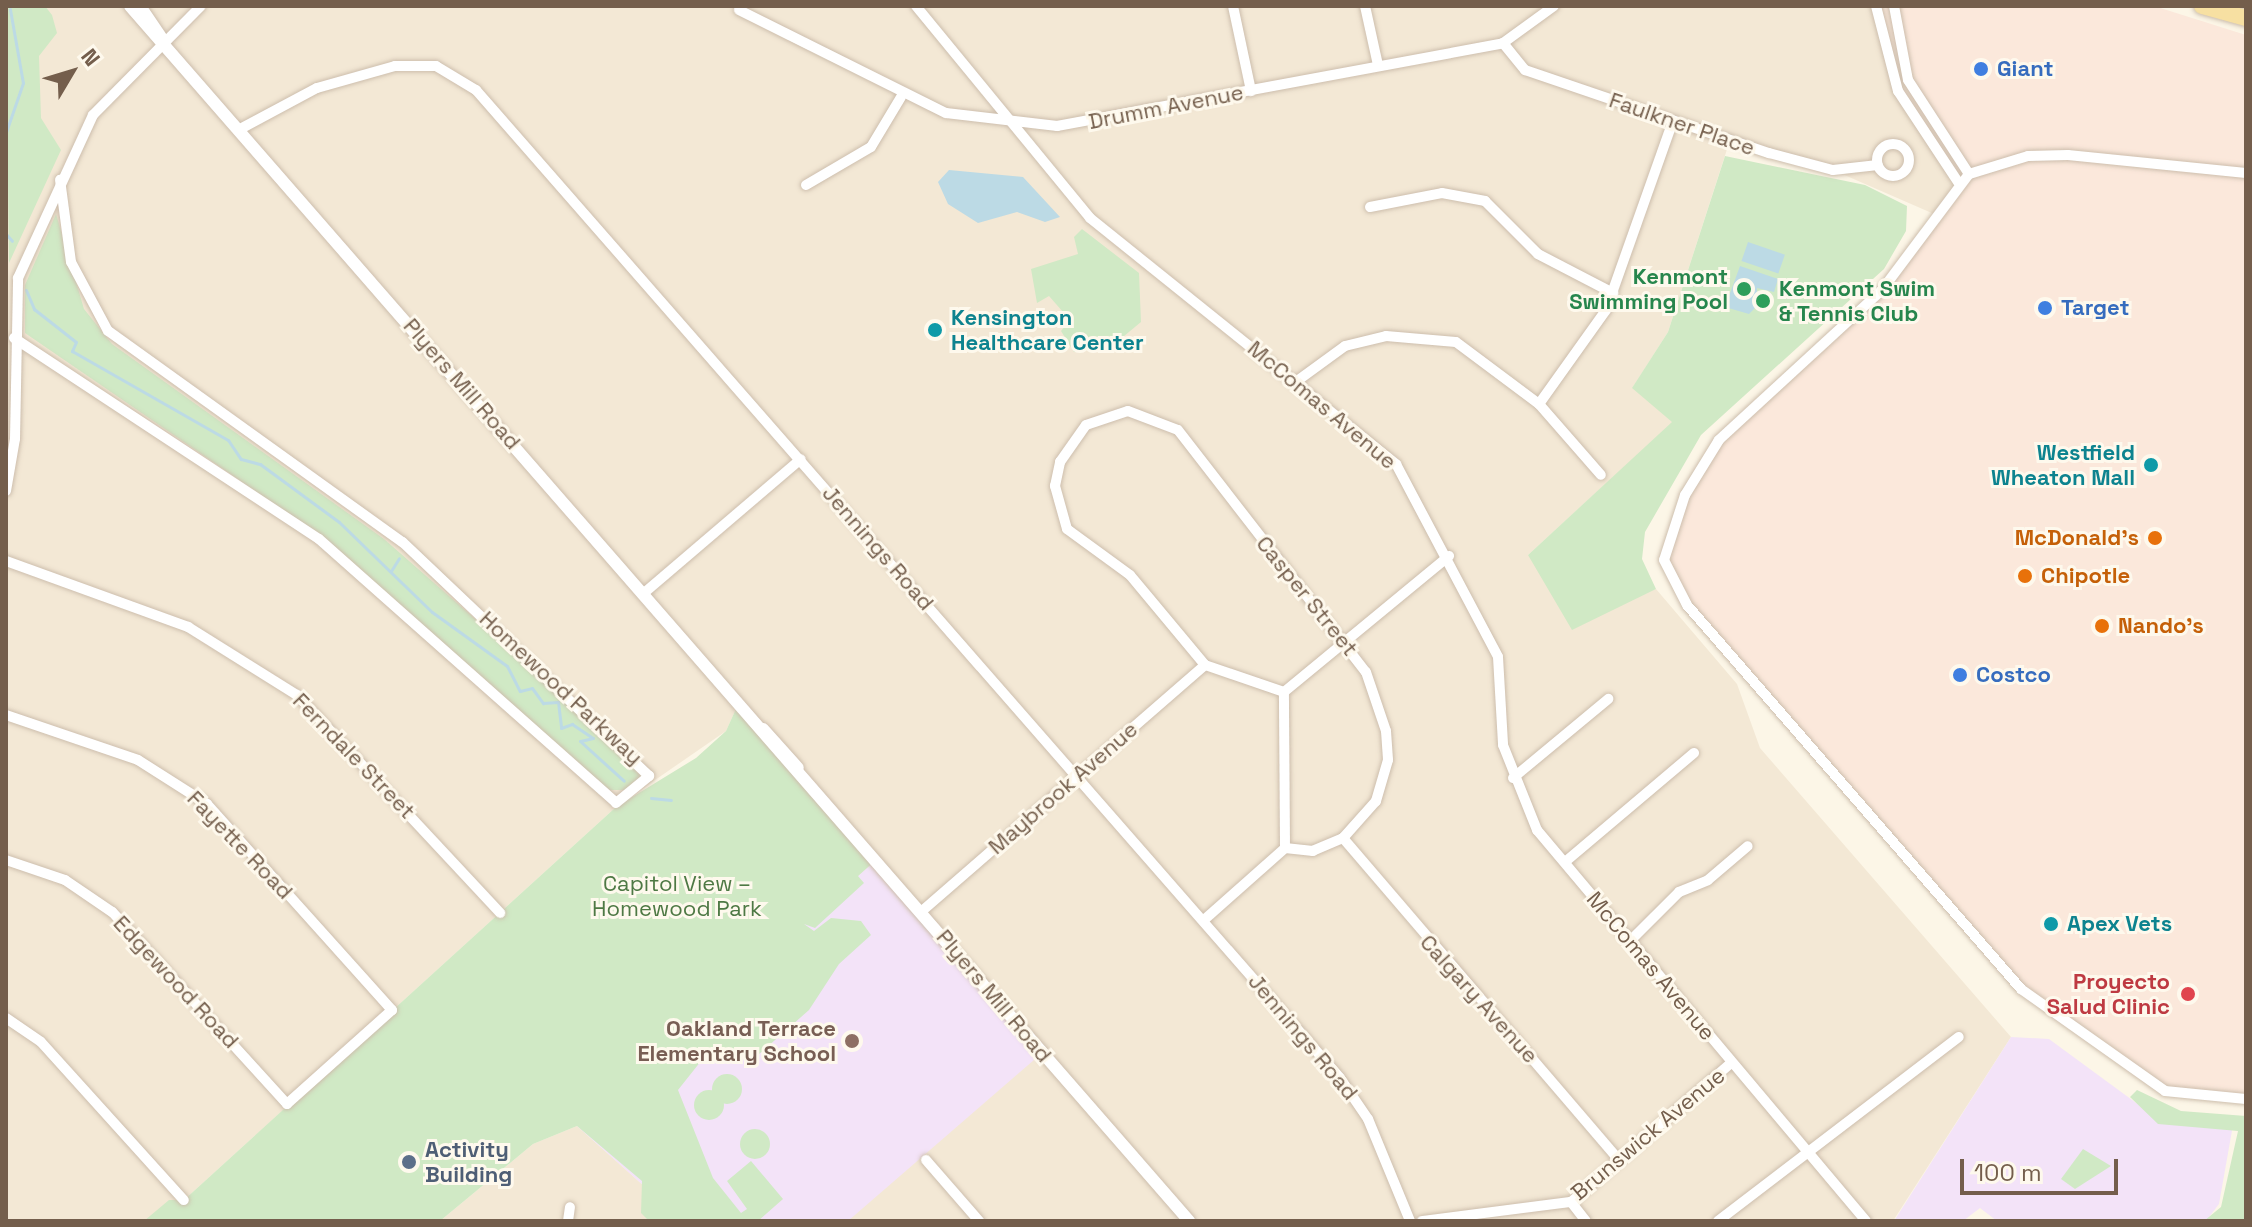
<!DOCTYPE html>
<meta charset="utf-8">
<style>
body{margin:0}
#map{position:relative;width:2252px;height:1227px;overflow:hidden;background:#fcf6e7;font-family:"Space Grotesk",sans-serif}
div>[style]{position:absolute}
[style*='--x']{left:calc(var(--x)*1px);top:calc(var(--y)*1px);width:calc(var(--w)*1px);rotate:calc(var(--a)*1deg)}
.residential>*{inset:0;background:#f3e8d5}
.commercial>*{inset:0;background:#fbe8db}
.education>*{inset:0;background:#f3e3f8}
.green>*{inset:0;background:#d0e9c5}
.round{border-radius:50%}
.water>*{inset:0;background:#bcdae5;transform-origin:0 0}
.stream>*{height:3px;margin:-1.5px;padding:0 1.5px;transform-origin:1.5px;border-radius:1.5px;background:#bcdae5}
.roads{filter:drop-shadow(0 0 2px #cdbead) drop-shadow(0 0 2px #cdbead)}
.minor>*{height:10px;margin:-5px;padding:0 5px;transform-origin:5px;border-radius:5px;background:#fff}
.minor>.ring{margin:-5px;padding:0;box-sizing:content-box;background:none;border:10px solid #fff;border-radius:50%}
.tertiary>*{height:12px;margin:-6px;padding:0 6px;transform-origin:6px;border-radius:6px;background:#fff}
.primary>*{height:16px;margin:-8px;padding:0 8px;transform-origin:8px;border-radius:8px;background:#f7e0a2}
.dots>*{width:22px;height:22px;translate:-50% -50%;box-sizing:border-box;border:4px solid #fef9ed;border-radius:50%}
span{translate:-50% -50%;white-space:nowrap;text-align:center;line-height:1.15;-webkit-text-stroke:6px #fef9ed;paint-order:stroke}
.shop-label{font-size:22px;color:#366cbe;font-weight:700}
.left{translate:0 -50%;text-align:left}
.street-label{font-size:22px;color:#745e4c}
.leisure-label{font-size:22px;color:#27864d;font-weight:700}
.right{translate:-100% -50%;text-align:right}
.culture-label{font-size:22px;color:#0d838f;font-weight:700}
.food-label{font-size:22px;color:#c56008;font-weight:700}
.park-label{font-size:22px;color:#4e7944}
.health-label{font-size:22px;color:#be3a42;font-weight:700}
.education-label{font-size:22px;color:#785e54;font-weight:700}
.service-label{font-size:22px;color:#4e5e75;font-weight:700}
.frame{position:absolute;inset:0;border:8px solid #745e4c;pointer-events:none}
.north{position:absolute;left:32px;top:32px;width:80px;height:80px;-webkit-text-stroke:6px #fef9ed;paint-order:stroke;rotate:52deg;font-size:22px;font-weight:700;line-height:32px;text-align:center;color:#745e4c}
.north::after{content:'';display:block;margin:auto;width:28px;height:36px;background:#745e4c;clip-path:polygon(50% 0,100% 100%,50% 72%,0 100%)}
.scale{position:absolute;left:1960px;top:1159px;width:158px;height:36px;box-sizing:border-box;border:4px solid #745e4c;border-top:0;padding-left:10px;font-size:24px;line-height:28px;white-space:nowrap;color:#745e4c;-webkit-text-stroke:6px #fef9ed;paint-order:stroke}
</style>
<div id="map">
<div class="residential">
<div style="clip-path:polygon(6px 6px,1876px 6px,1958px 182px,1934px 214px,1833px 170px,1730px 140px,1668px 332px,1633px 387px,1673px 422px,1528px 555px,1638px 595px,1656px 589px,1737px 684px,1760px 748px,2011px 1037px,1893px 1221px,847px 1221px,739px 702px,726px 731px,616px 807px,161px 1221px,6px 1221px)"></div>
<div style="clip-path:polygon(577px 1126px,683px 1221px,440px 1221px,533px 1144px)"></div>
</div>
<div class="commercial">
<div style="clip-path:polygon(1876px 6px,2154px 6px,2246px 35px,2246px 1099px,2165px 1091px,2021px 989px,1670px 579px,1669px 534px,1719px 440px,1882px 290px,1958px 182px,1898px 91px)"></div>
</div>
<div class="education">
<div style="clip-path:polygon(877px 859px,1042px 1053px,848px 1221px,683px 1221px,577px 1126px)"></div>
<div style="clip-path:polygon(2011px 1037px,2049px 1039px,2158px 1119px,2233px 1125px,2219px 1204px,2206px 1221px,1997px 1221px,1980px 1208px,1963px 1221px,1894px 1221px)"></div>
</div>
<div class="green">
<div style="clip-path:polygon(6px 6px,45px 6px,52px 15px,57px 33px,39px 56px,41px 118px,61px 150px,9px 263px)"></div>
<div style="clip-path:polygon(1725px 156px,1865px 185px,1907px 206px,1906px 231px,1884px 269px,1701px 435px,1645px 532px,1642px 559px,1656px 589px,1572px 630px,1528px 555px,1672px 422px,1632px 388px,1668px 332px)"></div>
<div style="clip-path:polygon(56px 214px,84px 309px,112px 344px,384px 539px,539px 675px,641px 776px,625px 790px,609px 790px,312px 530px,25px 333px,25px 285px)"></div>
<div style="clip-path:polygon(1082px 229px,1139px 273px,1141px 322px,1112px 346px,1074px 352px,1061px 331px,1070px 320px,1049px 296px,1037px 303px,1031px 269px,1078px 254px,1074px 237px)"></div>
<div style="clip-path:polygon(739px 702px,877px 859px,858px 876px,864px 883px,815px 928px,804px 924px,814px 931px,831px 918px,861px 921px,871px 935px,839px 964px,809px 1010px,758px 1055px,705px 1056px,678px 1090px,713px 1178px,741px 1213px,747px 1209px,727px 1181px,751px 1161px,783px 1199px,758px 1221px,649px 1221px,641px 1213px,642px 1181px,577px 1126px,533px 1144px,440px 1221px,144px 1221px,169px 1200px,184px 1200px,616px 807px,696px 758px,726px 731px)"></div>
<div class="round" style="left:712px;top:1074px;width:30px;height:30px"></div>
<div class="round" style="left:694px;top:1090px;width:30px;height:30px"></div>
<div style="clip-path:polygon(2137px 1090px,2181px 1111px,2246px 1116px,2246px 1221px,2204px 1221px,2221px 1207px,2238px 1131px,2158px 1124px,2130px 1097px)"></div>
<div class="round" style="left:740px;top:1129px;width:30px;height:30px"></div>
<div style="clip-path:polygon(2083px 1149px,2111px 1166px,2075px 1189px,2061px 1179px)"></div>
</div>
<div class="water">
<div style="clip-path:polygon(949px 170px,1023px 177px,1060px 217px,1045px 222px,1017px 212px,978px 223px,948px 204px,938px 182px)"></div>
<div style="left:1748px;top:242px;width:39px;height:20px;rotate:19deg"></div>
<div style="clip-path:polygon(1740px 266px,1778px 279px,1774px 292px,1757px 288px,1757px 306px,1749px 314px,1725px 307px)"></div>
</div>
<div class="stream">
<div style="--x:6;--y:132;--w:52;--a:-70.9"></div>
<div style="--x:23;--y:83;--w:75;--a:-100"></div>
<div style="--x:6;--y:234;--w:9;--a:49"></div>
<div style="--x:26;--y:290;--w:21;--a:67"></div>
<div style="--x:34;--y:309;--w:53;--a:38.2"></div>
<div style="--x:76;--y:342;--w:10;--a:114"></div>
<div style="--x:72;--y:351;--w:180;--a:29.7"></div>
<div style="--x:228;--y:440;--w:23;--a:56"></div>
<div style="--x:241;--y:459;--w:20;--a:15"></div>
<div style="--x:260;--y:464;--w:98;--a:36.3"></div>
<div style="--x:339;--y:522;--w:129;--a:44.1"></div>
<div style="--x:432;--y:612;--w:92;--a:35.8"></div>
<div style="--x:507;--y:666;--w:28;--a:63"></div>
<div style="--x:520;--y:691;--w:12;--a:-14"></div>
<div style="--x:532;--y:688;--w:19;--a:54"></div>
<div style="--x:543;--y:703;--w:15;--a:-4"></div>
<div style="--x:558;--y:702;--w:26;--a:83"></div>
<div style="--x:561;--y:728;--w:12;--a:-20"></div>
<div style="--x:572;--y:724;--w:25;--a:34"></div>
<div style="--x:593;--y:738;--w:13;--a:167"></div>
<div style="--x:580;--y:741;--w:59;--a:42.3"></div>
<div style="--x:391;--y:571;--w:15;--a:-58"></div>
<div style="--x:651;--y:798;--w:20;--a:6"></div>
</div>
<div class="roads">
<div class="minor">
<div style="--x:916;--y:6;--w:274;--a:50.6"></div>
<div style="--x:1090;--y:218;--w:393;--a:38.8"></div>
<div style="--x:1396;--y:464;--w:218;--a:62.1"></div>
<div style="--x:1498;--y:657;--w:88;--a:86.7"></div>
<div style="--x:1503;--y:745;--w:92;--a:68.2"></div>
<div style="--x:1537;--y:830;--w:511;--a:49.92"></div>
<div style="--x:1233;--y:6;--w:87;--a:78"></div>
<div style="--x:1365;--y:6;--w:60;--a:77.6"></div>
<div style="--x:1876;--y:6;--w:88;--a:75.5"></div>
<div style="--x:1898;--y:91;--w:109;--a:56.6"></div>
<div style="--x:1894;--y:6;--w:75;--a:79.3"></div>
<div style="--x:1908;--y:80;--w:112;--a:57"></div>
<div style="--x:739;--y:10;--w:231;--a:26.5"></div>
<div style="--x:946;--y:113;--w:112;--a:6.7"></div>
<div style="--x:1057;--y:126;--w:454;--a:-10.5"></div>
<div style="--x:1503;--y:43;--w:63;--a:-36"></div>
<div style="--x:1503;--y:43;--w:35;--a:51"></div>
<div style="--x:1525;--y:70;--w:258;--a:18.8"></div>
<div style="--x:1769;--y:153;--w:66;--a:14.9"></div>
<div style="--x:1833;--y:170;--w:45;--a:-6.3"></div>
<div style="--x:242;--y:128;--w:85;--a:-28.1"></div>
<div style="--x:317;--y:88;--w:81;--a:-15.8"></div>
<div style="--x:395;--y:66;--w:41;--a:0"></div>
<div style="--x:436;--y:66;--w:47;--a:31"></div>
<div style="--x:476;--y:90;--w:1312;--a:48.83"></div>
<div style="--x:1340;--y:1078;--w:50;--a:55.7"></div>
<div style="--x:1368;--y:1119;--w:110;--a:67.6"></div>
<div class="ring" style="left:1877px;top:144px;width:22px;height:22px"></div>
<div style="--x:2246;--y:173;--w:179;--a:-174.2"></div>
<div style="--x:2068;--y:155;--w:40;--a:178.6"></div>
<div style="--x:2028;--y:156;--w:62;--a:163"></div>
<div style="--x:1969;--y:174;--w:145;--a:126.9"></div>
<div style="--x:1882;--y:290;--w:222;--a:137.4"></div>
<div style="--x:1719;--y:440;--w:65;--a:121.7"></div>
<div style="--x:1685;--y:495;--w:68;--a:107.9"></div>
<div style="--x:1664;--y:560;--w:51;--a:62.9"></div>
<div style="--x:1687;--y:605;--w:509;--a:48.98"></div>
<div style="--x:2021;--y:989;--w:176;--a:35.3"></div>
<div style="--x:2165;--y:1091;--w:81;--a:5.6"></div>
<div style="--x:806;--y:185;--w:75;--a:-30.3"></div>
<div style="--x:871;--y:147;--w:58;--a:-59"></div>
<div style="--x:1370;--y:207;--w:73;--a:-11"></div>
<div style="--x:1442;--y:193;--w:44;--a:10.5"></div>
<div style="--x:1485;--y:201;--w:75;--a:45"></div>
<div style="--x:1538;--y:254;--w:85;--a:27.5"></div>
<div style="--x:14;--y:338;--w:365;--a:33.4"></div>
<div style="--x:319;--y:539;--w:397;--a:41.6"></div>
<div style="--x:616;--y:803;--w:43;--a:-39.3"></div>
<div style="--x:649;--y:776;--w:340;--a:-136.5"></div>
<div style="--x:402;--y:542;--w:362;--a:-144.3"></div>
<div style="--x:108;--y:331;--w:78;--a:-118.2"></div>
<div style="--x:71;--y:262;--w:83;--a:-97.6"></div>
<div style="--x:1297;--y:381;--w:59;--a:-36.1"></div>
<div style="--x:1345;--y:346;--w:42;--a:-13.7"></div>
<div style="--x:1386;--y:336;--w:70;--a:4.9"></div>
<div style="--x:1456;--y:342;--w:104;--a:36.8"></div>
<div style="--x:1539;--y:404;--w:94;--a:48.9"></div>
<div style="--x:1539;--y:404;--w:115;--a:-54.5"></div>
<div style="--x:1606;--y:310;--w:201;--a:-70.5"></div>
<div style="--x:6;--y:491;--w:53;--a:-80.2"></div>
<div style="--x:15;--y:439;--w:161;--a:-88.9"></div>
<div style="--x:18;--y:278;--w:179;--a:-65.3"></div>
<div style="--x:93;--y:115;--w:153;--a:-45.3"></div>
<div style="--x:6;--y:561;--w:194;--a:19.9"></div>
<div style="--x:188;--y:627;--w:128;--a:32"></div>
<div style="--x:297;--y:695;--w:298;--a:47"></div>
<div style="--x:644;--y:593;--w:206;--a:-40.5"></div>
<div style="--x:1284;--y:692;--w:83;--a:-161.1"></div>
<div style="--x:1205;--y:665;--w:117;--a:-129.8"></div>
<div style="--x:1130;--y:575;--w:78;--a:-143.9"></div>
<div style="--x:1067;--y:529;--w:45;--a:-105.6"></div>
<div style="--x:1055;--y:486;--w:25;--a:-78"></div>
<div style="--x:1060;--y:462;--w:45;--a:-54.9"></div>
<div style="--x:1086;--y:425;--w:44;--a:-18.4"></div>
<div style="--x:1128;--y:411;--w:53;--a:20.8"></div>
<div style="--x:1178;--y:430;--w:306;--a:52.2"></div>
<div style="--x:1366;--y:672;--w:62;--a:71.3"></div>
<div style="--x:1386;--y:731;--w:29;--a:86"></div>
<div style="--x:1388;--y:760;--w:43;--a:106.3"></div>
<div style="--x:1376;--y:801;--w:50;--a:131.7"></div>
<div style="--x:1343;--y:838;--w:33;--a:157"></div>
<div style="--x:1313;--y:851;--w:28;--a:-174"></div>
<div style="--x:1284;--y:692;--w:214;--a:-39.5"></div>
<div style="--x:6;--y:715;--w:139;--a:18.8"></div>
<div style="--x:138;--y:760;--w:82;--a:32.5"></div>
<div style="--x:207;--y:804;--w:277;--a:48.1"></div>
<div style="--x:392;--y:1010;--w:141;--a:138.2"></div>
<div style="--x:287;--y:1104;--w:260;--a:-132.3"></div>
<div style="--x:112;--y:912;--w:57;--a:-145.8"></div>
<div style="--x:65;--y:880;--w:62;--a:-161.3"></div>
<div style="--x:1513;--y:778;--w:124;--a:-39.7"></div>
<div style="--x:1343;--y:838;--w:423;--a:49.4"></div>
<div style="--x:1565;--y:862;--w:169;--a:-40.2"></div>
<div style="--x:922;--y:911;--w:375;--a:-41"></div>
<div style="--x:1204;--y:920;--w:108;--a:-41.6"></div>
<div style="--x:1285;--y:848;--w:156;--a:-90.4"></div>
<div style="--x:1631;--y:940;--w:68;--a:-45"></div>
<div style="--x:1679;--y:892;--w:31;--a:-22"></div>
<div style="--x:1708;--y:880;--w:52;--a:-40.4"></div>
<div style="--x:6;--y:1018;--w:42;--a:34.4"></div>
<div style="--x:41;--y:1042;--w:213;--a:47.9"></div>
<div style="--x:926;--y:1160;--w:81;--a:49"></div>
<div style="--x:1571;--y:1202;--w:24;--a:52"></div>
<div style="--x:568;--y:1221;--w:14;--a:-82"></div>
<div style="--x:1422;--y:1221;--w:150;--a:-7.3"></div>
<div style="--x:1571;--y:1202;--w:212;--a:-41"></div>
<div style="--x:1718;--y:1221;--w:303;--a:-37.4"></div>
</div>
<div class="tertiary">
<div style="--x:130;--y:6;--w:1612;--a:48.92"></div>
<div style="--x:140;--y:6;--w:40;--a:56"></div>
<div style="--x:763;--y:729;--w:52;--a:48.1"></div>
</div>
<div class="primary">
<div style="--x:2202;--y:6;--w:46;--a:15.3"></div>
</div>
</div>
<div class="dots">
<div style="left:1981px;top:69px;background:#3f7fe0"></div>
<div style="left:1744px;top:289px;background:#2e9e5b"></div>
<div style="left:1763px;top:301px;background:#2e9e5b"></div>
<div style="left:2045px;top:308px;background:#3f7fe0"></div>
<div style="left:935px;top:330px;background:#0f9aa8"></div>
<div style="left:2151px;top:465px;background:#0f9aa8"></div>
<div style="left:2155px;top:538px;background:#e8710a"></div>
<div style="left:2025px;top:576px;background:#e8710a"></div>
<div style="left:2102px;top:626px;background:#e8710a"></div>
<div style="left:1960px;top:675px;background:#3f7fe0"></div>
<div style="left:2051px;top:924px;background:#0f9aa8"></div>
<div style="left:2188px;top:994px;background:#e0444e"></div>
<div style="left:852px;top:1041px;background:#8d6e63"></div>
<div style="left:409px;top:1162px;background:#5c6f8a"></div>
</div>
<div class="shop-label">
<span class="left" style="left:1997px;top:69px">Giant</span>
<span class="left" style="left:2061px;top:308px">Target</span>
<span class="left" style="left:1976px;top:675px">Costco</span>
</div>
<div class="street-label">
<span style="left:1166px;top:107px;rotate:-11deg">Drumm Avenue</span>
<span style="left:1682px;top:124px;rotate:19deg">Faulkner Place</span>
<span style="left:462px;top:384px;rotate:49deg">Plyers Mill Road</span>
<span style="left:1322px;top:405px;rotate:40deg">McComas Avenue</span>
<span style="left:878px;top:548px;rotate:49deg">Jennings Road</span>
<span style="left:1307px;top:596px;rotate:51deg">Casper Street</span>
<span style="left:561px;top:688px;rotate:43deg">Homewood Parkway</span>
<span style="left:354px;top:756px;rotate:46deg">Ferndale Street</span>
<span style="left:1063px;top:788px;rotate:-41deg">Maybrook Avenue</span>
<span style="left:240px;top:845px;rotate:46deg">Fayette Road</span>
<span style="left:1651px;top:966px;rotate:50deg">McComas Avenue</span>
<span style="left:176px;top:982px;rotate:47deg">Edgewood Road</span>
<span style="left:994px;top:996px;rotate:50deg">Plyers Mill Road</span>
<span style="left:1479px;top:999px;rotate:48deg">Calgary Avenue</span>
<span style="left:1303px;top:1037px;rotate:50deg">Jennings Road</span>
<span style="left:1648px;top:1134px;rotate:-40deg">Brunswick Avenue</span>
</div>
<div class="leisure-label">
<span class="right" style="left:1728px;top:289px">Kenmont<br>Swimming Pool</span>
<span class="left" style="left:1779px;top:301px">Kenmont Swim<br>&amp; Tennis Club</span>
</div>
<div class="culture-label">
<span class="left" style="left:951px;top:330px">Kensington<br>Healthcare Center</span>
<span class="right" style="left:2135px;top:465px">Westfield<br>Wheaton Mall</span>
<span class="left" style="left:2067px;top:924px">Apex Vets</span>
</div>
<div class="food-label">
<span class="right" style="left:2139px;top:538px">McDonald's</span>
<span class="left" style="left:2041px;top:576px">Chipotle</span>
<span class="left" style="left:2118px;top:626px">Nando's</span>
</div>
<div class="park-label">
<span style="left:677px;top:896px">Capitol View –<br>Homewood Park</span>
</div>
<div class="health-label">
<span class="right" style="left:2170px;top:994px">Proyecto<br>Salud Clinic</span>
</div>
<div class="education-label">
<span class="right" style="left:836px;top:1041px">Oakland Terrace<br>Elementary School</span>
</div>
<div class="service-label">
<span class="left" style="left:425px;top:1162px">Activity<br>Building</span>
</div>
<div class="frame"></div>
<div class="north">N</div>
<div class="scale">100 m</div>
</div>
